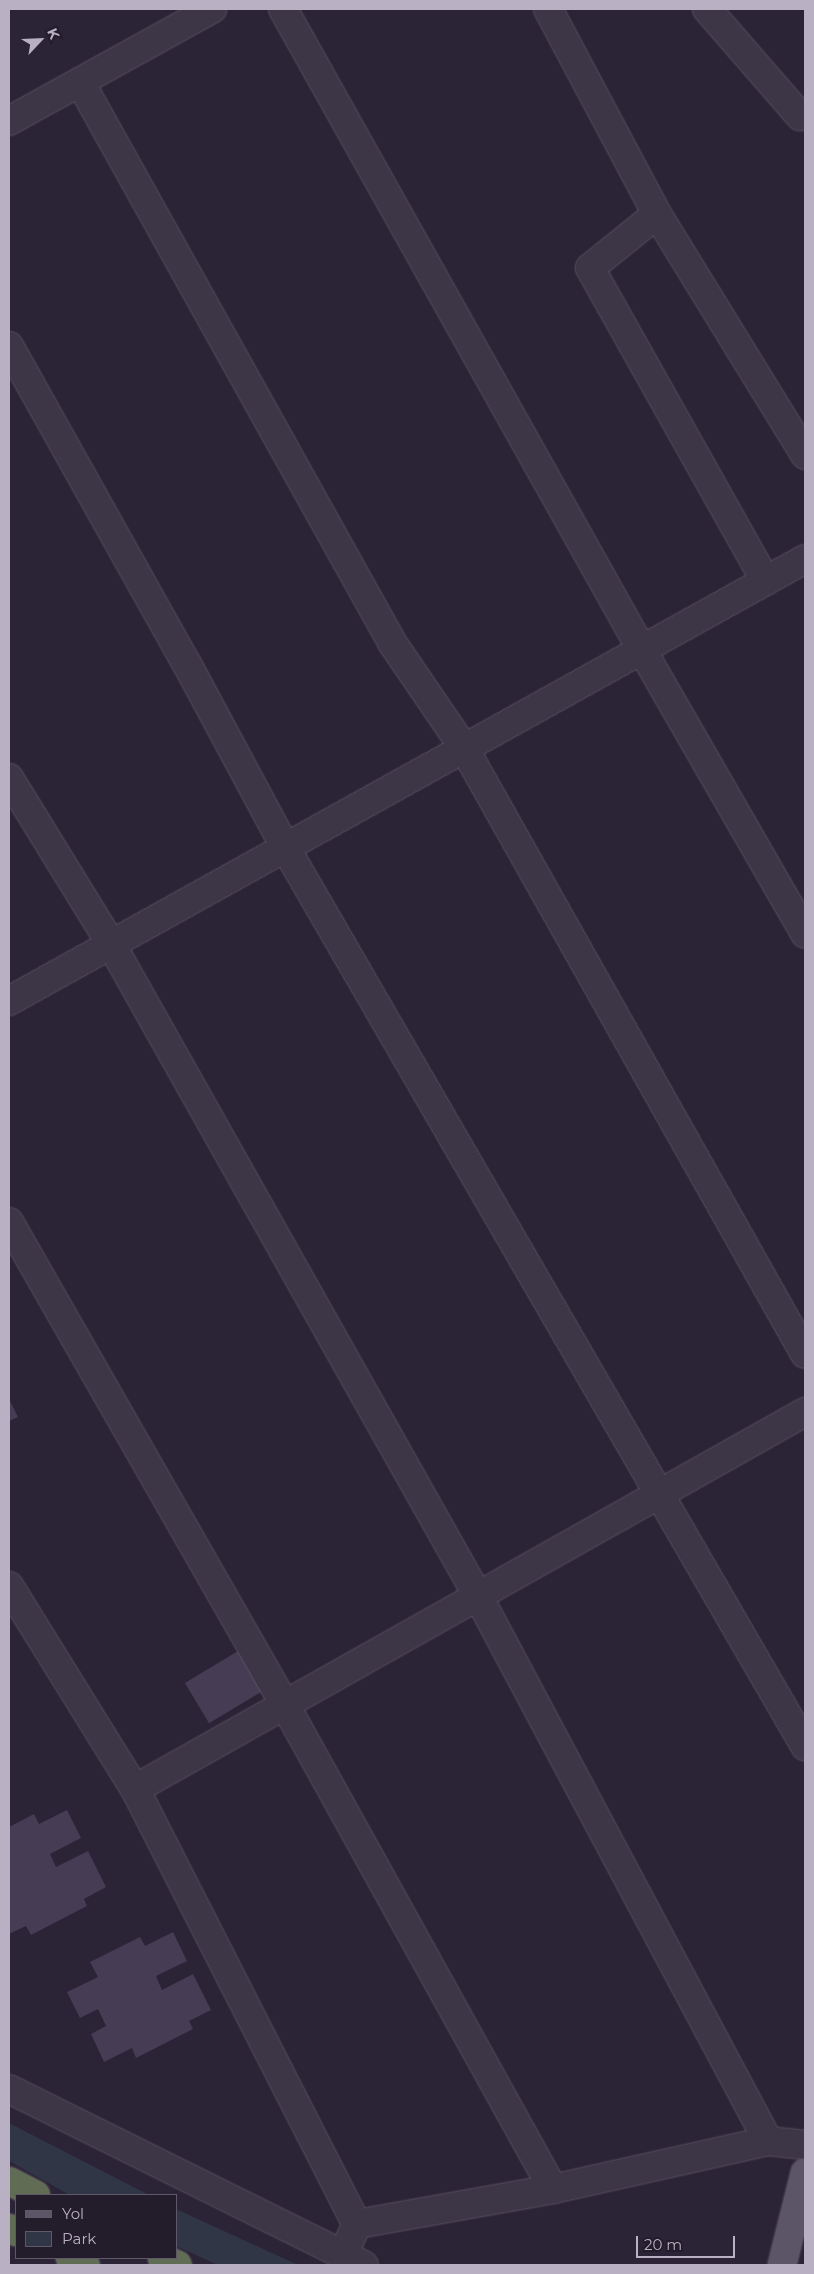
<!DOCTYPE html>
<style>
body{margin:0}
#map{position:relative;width:814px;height:2274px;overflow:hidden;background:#2b2336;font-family:Montserrat,sans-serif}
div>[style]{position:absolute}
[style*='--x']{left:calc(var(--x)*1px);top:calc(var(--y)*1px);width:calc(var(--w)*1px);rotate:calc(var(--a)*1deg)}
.green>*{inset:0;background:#303645}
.building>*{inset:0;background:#463c54;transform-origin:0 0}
.roads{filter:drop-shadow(0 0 1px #595161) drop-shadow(0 0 1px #595161)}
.minor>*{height:28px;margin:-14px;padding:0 14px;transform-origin:14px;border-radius:14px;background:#3d3647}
.major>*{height:28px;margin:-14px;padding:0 14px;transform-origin:14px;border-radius:14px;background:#5c5467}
.highway>*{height:28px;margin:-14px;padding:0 14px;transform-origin:14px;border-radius:14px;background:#616c54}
span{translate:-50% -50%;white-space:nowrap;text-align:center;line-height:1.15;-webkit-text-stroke:4.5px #231c2b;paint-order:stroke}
.frame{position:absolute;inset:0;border:10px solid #b9b1c3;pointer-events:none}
.legend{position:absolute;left:15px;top:2194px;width:162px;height:65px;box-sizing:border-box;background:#231c2b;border:1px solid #5f5868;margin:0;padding:6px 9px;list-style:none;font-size:15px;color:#b9b1c3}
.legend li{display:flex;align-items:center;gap:10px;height:25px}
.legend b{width:25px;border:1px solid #5f5868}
.north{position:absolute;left:15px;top:15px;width:50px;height:50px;-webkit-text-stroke:4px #231c2b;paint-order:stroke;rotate:65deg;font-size:14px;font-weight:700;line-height:20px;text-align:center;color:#b9b1c3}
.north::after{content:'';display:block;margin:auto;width:18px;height:22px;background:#b9b1c3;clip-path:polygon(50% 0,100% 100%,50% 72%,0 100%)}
.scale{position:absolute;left:636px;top:2236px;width:99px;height:22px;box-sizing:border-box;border:2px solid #b9b1c3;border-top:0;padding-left:6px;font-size:15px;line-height:18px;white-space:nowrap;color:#b9b1c3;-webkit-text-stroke:4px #231c2b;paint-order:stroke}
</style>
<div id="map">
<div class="green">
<div style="clip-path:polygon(9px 2123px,149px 2195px,70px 2195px,66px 2193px,9px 2161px)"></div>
<div style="clip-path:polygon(176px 2209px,298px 2265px,218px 2265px,176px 2246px)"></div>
</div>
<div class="building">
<div style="clip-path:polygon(9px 1399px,18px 1417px,9px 1421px)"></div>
<div style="left:238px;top:1651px;width:47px;height:62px;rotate:59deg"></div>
<div style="clip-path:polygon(67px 1810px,81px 1838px,50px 1854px,56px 1867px,88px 1851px,106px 1887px,84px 1899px,87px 1906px,31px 1935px,26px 1926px,9px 1934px,9px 1827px,34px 1814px,39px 1824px)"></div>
<div style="clip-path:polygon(173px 1932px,187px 1961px,156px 1976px,162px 1990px,193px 1974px,211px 2010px,189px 2021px,193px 2029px,136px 2058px,132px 2048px,104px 2062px,91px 2034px,106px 2026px,98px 2009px,80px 2018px,67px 1992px,98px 1977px,90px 1962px,140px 1937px,145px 1946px)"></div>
</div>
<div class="roads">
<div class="minor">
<div style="--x:283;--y:9;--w:735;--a:60.75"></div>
<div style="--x:642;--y:650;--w:327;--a:60.1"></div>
<div style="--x:548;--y:9;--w:232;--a:62"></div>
<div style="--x:657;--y:214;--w:283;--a:58.4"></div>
<div style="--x:707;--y:9;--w:142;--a:49"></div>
<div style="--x:80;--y:82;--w:643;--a:60.88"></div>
<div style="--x:393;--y:644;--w:126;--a:55.7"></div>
<div style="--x:464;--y:748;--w:695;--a:60.63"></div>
<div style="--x:9;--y:121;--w:232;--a:-28.9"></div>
<div style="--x:657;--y:214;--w:86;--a:141.1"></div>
<div style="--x:590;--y:268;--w:359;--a:60.7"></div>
<div style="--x:9;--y:346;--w:367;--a:60.8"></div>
<div style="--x:188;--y:666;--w:205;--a:61.8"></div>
<div style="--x:285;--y:847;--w:1039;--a:59.95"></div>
<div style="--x:9;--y:778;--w:195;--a:58.4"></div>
<div style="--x:111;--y:944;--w:748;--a:60.63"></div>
<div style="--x:478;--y:1596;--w:617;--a:61.98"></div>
<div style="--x:9;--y:1001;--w:910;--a:-29.04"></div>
<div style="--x:9;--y:1222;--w:556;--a:60.26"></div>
<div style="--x:285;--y:1705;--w:553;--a:61.03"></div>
<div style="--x:9;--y:1586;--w:239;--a:58.2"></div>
<div style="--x:135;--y:1789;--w:488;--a:63"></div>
<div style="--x:135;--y:1789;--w:769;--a:-29.37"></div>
<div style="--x:9;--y:2089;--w:396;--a:26.4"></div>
<div style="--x:343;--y:2255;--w:34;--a:-66"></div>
<div style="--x:357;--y:2224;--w:199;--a:-10.1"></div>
<div style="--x:553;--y:2189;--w:220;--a:-12.6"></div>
<div style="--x:768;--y:2141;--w:37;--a:6"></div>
</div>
<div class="major">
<div style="--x:782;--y:2265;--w:95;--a:-76"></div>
</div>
<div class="highway">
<div style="--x:9;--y:2181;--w:30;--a:27"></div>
<div style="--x:9;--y:2228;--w:8;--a:30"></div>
<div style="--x:70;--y:2258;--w:17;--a:24"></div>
<div style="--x:162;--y:2258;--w:17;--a:24"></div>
</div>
</div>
<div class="frame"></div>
<ul class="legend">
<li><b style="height:6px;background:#5c5467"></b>Yol</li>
<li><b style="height:14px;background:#303645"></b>Park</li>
</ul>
<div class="north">K</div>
<div class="scale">20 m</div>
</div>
